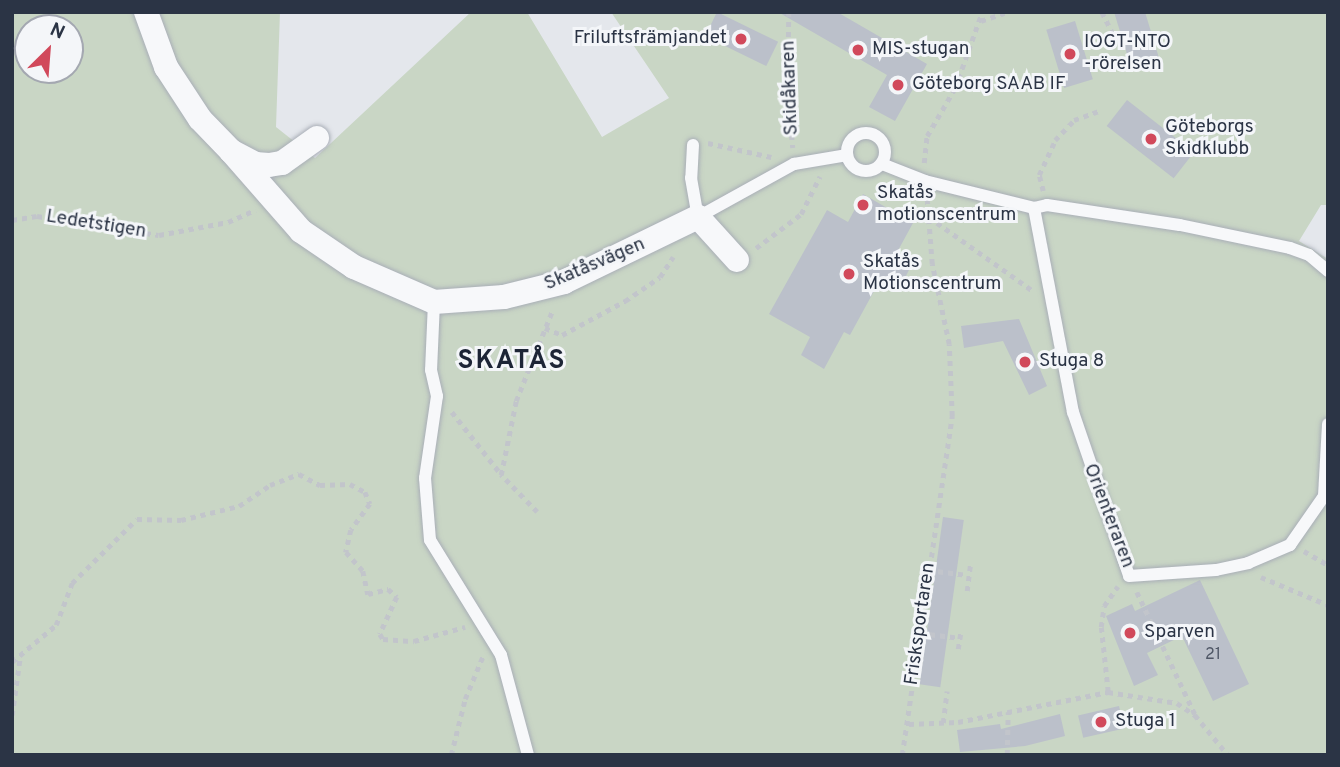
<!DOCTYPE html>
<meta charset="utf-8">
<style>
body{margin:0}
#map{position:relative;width:1340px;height:767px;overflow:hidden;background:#e4e7ec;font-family:Overpass,sans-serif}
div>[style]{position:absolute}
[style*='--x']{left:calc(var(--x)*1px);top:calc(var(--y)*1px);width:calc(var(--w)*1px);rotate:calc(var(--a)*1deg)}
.green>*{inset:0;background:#c9d6c5}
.building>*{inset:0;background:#bbc0ca;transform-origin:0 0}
.path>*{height:4.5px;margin-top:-2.25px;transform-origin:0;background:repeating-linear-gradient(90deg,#c2c5cb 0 5px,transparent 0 10px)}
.roads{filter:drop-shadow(0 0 2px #a9aeb7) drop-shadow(0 0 2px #a9aeb7)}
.service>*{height:12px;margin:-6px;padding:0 6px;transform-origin:6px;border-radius:6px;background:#f7f8fa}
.service>.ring{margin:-6px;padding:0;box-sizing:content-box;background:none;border:12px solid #f7f8fa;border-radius:50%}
.minor>*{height:24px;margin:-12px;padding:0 12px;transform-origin:12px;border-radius:12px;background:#f7f8fa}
.dots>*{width:19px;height:19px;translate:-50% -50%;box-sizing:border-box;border:4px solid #f4f6f9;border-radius:50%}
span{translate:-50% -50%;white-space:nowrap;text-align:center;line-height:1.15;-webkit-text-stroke:6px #f4f6f9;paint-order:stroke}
.number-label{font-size:16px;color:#4f5766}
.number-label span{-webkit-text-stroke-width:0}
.poi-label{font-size:19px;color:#2b3445}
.right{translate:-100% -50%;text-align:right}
.left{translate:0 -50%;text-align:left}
.street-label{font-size:19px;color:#2b3445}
.district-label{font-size:26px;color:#1d2536;font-weight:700;letter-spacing:2px}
.frame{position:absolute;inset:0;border:14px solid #2b3445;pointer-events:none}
.north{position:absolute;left:14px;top:14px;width:70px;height:70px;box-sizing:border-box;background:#f4f6f9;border:2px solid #a4a8b1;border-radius:50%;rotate:25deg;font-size:19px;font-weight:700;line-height:28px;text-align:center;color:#2b3445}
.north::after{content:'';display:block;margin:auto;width:24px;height:32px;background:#d1495b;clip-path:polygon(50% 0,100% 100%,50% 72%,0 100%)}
</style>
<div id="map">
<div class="green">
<div style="clip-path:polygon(evenodd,12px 12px,280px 12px,276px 127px,315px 158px,471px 12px,527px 12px,602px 137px,669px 98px,611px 12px,1328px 12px,1328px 205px,1321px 205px,1299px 241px,1328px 259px,1328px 755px,12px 755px,12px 12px,28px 28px,70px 28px,70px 70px,28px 70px,28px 28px)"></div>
</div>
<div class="building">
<div style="left:717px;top:12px;width:68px;height:27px;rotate:26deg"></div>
<div style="clip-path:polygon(778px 12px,837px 12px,927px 64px,895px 121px,869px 107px,887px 75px)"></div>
<div style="clip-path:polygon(1114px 12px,1145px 12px,1159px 58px,1131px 67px)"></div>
<div style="left:1075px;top:21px;width:61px;height:30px;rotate:73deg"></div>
<div style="left:1127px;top:100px;width:85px;height:33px;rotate:38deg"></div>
<div style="clip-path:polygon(863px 194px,913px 223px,895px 256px,911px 266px,898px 292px,879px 282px,850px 335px,844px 332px,824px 369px,801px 355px,810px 337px,769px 314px,827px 210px,848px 222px)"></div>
<div style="clip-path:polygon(1019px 319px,1047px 386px,1029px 395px,1003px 341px,964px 348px,961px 326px)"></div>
<div style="left:943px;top:517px;width:21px;height:169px;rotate:8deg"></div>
<div style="clip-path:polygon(1200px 580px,1249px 684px,1213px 701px,1182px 636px,1147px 653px,1158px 675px,1134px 686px,1106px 616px,1132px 604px,1135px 611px)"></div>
<div style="left:1119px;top:706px;width:23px;height:42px;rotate:77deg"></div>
<div style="clip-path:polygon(1060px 714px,1065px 736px,1025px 746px,960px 752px,957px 730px,1000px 724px,1001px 729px)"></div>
</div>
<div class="path">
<div style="--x:789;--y:12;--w:83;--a:90.7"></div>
<div style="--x:788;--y:95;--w:53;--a:84.6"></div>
<div style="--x:1102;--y:12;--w:27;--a:63"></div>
<div style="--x:981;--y:21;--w:28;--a:-19"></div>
<div style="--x:708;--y:143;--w:65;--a:12.5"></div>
<div style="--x:924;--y:163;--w:27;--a:-84"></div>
<div style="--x:927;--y:136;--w:56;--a:-59.7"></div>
<div style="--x:955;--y:88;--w:81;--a:-70.4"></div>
<div style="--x:1043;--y:191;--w:16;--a:-104"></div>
<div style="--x:1039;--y:175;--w:38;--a:-65"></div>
<div style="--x:1055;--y:140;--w:28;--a:-46"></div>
<div style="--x:1074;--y:120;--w:29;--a:-20"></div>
<div style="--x:929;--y:217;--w:128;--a:35.4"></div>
<div style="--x:12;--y:220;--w:25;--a:-9"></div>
<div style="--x:37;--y:216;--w:123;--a:8.9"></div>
<div style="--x:159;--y:235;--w:70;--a:-10.7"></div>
<div style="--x:228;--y:222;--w:30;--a:-24"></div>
<div style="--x:756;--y:248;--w:56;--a:-37.1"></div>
<div style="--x:801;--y:214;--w:42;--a:-63.4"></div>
<div style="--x:545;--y:328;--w:18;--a:22"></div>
<div style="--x:562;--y:335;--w:72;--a:-28.4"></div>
<div style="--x:625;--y:301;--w:42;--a:-34.4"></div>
<div style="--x:660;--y:277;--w:24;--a:-57"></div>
<div style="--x:452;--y:412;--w:79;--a:51.7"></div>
<div style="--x:537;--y:512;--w:52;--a:-134.2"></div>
<div style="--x:501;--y:475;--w:76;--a:-78.5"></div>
<div style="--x:516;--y:401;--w:99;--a:-68.1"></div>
<div style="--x:1304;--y:551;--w:28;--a:30"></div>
<div style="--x:928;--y:570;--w:40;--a:7.1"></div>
<div style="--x:1261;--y:577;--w:73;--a:22.7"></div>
<div style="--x:967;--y:591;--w:26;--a:-83"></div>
<div style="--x:1137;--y:592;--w:135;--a:64.6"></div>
<div style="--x:920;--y:633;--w:39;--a:7"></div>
<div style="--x:958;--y:649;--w:19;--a:-81"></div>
<div style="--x:12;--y:662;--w:57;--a:-40.1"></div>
<div style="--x:56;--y:625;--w:45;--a:-69.1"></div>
<div style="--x:72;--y:583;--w:91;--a:-44.6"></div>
<div style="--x:137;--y:519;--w:44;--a:1.3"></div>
<div style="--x:181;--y:520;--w:60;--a:-13.6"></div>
<div style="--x:239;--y:506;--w:37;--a:-34"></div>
<div style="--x:270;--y:485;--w:31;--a:-21"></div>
<div style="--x:299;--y:474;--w:24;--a:28"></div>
<div style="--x:320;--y:485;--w:30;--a:-2"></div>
<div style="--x:350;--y:484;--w:17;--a:28"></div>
<div style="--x:365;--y:492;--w:13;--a:67"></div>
<div style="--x:370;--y:504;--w:32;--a:126"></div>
<div style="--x:351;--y:530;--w:23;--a:103"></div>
<div style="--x:346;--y:552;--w:25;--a:48"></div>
<div style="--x:363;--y:571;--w:24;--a:78"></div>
<div style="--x:368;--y:594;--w:21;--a:-14"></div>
<div style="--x:388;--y:589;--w:12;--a:42"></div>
<div style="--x:397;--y:597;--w:41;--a:114.7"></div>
<div style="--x:380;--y:634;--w:6;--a:59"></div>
<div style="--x:383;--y:639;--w:31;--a:4"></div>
<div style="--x:414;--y:641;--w:53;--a:-15.4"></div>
<div style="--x:1108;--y:692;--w:65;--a:-96.1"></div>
<div style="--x:1101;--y:627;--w:21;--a:-82"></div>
<div style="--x:1104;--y:606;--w:24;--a:-55"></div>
<div style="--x:12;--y:715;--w:59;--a:-82.1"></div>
<div style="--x:943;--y:723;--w:32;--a:-83"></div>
<div style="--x:909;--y:724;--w:49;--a:-2.3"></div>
<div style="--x:958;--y:722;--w:153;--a:-11.3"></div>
<div style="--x:1108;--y:692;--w:70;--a:9.1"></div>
<div style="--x:1177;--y:703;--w:22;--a:34"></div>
<div style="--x:1195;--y:715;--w:52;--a:50.5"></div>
<div style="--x:451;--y:755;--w:58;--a:-76"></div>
<div style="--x:465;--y:699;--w:47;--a:-67.3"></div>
<div style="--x:902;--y:755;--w:343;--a:-81.6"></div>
<div style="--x:952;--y:416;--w:72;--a:-92.4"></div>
<div style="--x:949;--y:344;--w:82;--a:-102"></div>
<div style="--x:932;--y:264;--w:65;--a:-94.4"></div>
<div style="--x:1007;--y:755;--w:43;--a:-88.7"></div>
</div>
<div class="roads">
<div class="service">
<div class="ring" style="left:847px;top:133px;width:26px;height:26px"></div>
<div style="--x:693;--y:145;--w:33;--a:93"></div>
<div style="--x:691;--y:178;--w:40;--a:80"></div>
<div style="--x:698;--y:217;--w:110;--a:-28.9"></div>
<div style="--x:794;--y:164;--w:54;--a:-9.6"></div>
<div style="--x:882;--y:164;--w:46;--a:21.6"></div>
<div style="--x:925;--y:181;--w:112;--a:13.9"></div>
<div style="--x:1034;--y:208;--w:13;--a:-13"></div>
<div style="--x:1047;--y:205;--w:134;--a:8.6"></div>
<div style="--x:1180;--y:225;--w:112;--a:11.8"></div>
<div style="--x:1290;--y:248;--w:20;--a:20"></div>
<div style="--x:1309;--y:255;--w:25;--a:40"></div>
<div style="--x:1034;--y:208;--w:208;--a:79.2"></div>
<div style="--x:1073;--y:412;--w:173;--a:71.1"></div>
<div style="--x:1129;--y:576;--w:87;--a:-3.9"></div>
<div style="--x:1216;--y:570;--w:33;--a:-12"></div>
<div style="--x:1248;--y:563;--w:46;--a:-23.2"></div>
<div style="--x:1290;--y:545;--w:60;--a:-55.2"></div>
<div style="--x:1324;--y:496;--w:72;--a:-86.8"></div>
<div style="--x:434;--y:302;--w:68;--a:92.5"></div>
<div style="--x:431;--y:370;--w:27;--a:77"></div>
<div style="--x:437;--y:396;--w:83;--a:98.3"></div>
<div style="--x:425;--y:478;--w:62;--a:85.4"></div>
<div style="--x:430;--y:540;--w:135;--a:58.3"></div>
<div style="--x:501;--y:655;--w:104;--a:74.9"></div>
</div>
<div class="minor">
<div style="--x:146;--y:12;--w:59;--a:70"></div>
<div style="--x:166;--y:67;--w:62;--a:56.8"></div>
<div style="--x:200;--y:119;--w:45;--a:45.9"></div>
<div style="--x:231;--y:151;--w:27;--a:28"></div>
<div style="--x:255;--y:164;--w:14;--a:4"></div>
<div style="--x:269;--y:165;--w:13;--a:-9"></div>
<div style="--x:282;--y:163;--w:43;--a:-35.5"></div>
<div style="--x:231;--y:151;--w:106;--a:48.8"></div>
<div style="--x:301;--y:231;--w:64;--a:34.2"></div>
<div style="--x:354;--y:267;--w:87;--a:23.6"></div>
<div style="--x:434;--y:302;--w:70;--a:-4.1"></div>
<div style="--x:504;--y:297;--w:62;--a:-14"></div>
<div style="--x:564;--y:282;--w:149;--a:-25.9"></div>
<div style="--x:698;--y:217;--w:58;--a:47.8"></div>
</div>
</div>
<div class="dots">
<div style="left:741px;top:39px;background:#d1495b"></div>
<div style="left:858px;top:50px;background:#d1495b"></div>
<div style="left:1070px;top:54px;background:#d1495b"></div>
<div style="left:898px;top:85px;background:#d1495b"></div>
<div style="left:1151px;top:139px;background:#d1495b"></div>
<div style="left:863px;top:205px;background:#d1495b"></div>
<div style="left:849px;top:274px;background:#d1495b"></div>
<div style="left:1025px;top:362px;background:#d1495b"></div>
<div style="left:1130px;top:633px;background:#d1495b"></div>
<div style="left:1101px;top:722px;background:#d1495b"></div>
</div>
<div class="number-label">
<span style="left:1213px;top:655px">21</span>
</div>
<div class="poi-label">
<span class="right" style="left:727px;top:39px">Friluftsfrämjandet</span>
<span class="left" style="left:1084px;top:54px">IOGT-NTO<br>-rörelsen</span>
<span class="left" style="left:872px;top:50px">MIS-stugan</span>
<span class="left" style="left:912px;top:85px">Göteborg SAAB IF</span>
<span class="left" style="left:1165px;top:139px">Göteborgs<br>Skidklubb</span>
<span class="left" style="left:877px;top:205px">Skatås<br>motionscentrum</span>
<span class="left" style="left:863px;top:274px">Skatås<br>Motionscentrum</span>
<span class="left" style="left:1039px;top:362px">Stuga 8</span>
<span class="left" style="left:1144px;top:633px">Sparven</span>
<span class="left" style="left:1115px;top:722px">Stuga 1</span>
</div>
<div class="street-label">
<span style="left:791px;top:88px;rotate:-92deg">Skidåkaren</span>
<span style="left:96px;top:225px;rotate:9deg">Ledetstigen</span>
<span style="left:595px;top:265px;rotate:-23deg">Skatåsvägen</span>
<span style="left:1108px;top:516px;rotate:69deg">Orienteraren</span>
<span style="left:921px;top:624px;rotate:-82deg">Frisksportaren</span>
</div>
<div class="district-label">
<span style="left:512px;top:362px">SKATÅS</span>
</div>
<div class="frame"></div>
<div class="north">N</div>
</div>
